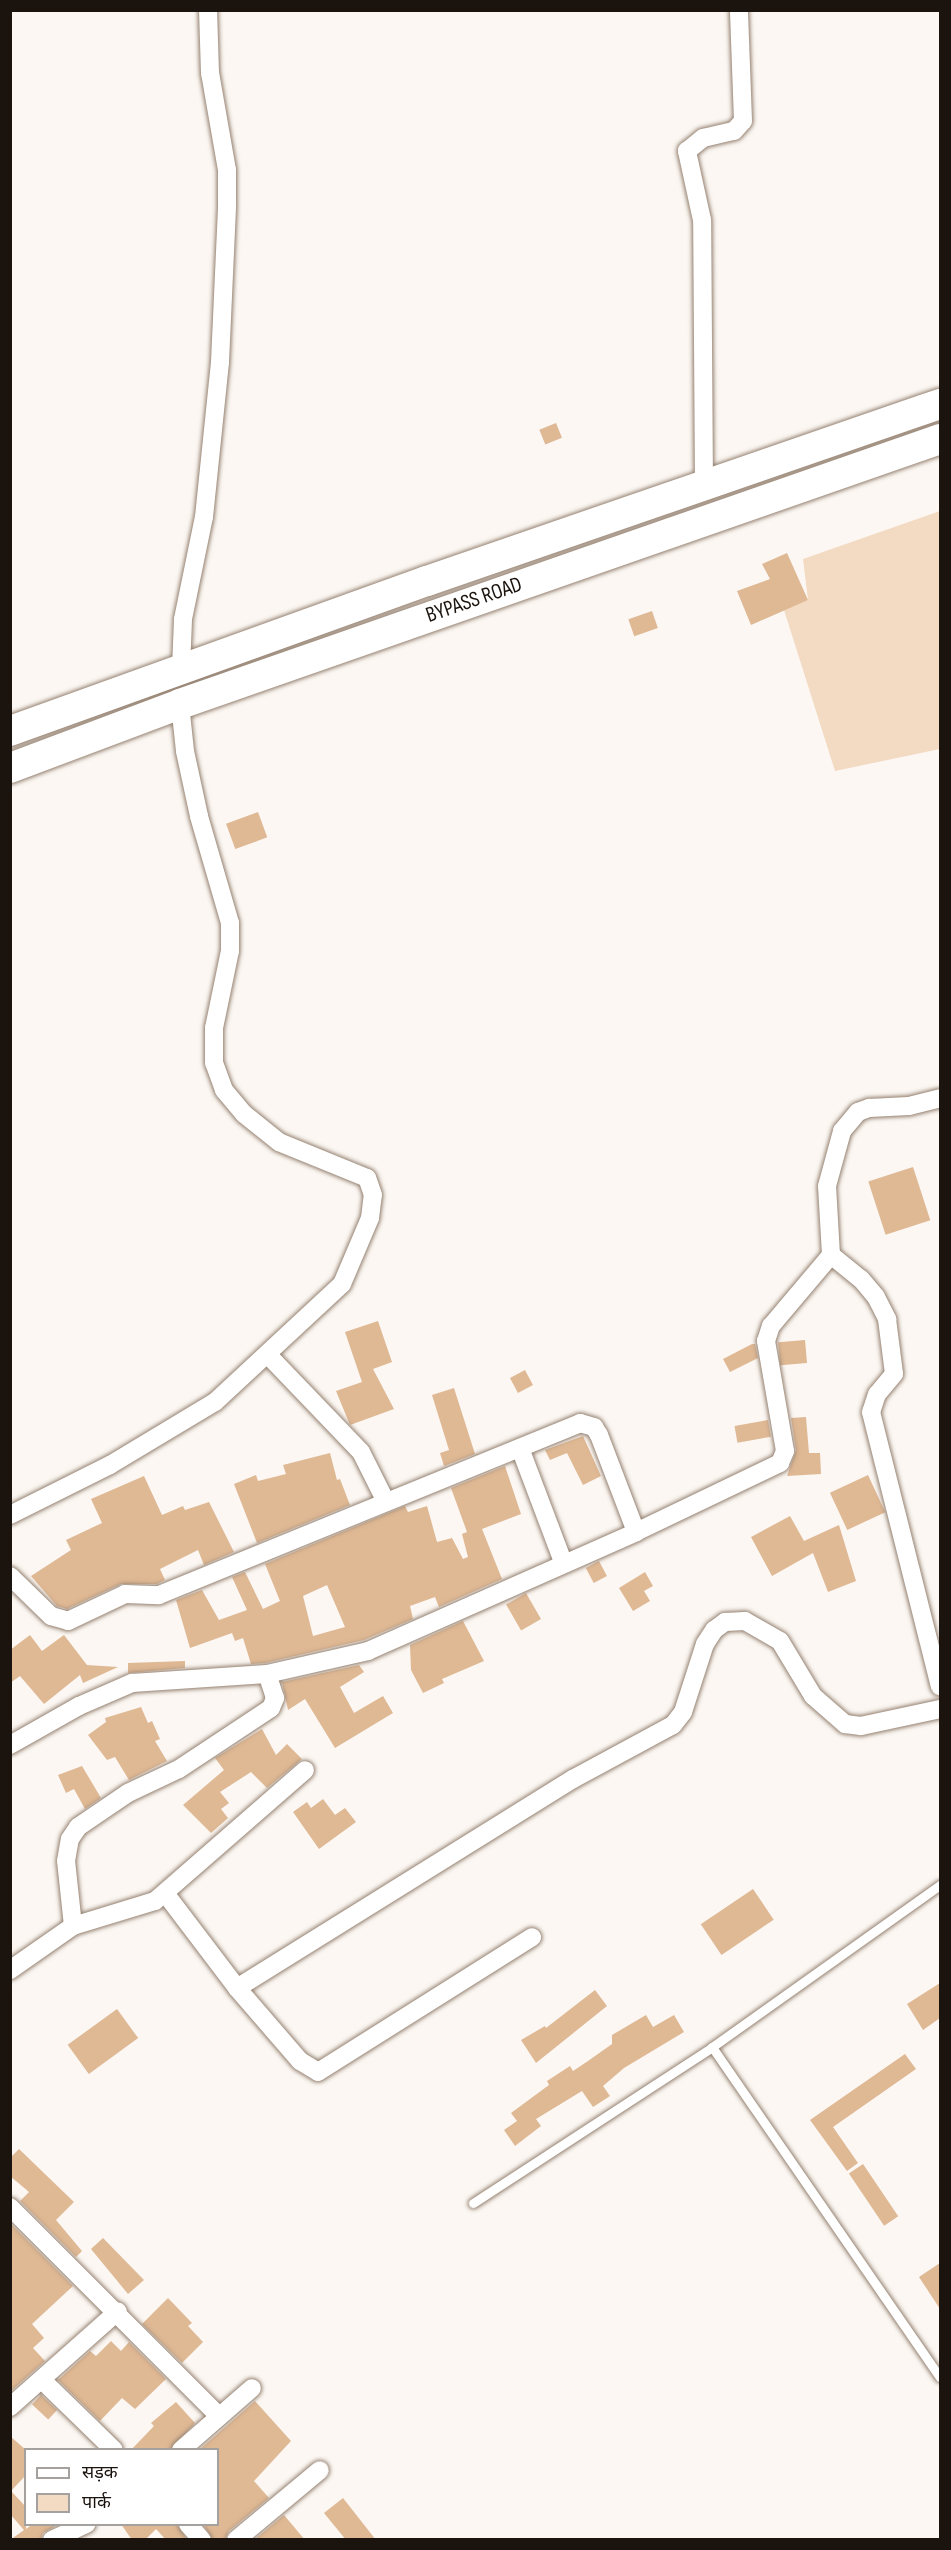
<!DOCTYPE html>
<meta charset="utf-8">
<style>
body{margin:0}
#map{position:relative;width:951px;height:2550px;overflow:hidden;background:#fcf7f3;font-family:"Sofia Sans Condensed","Noto Sans Devanagari",sans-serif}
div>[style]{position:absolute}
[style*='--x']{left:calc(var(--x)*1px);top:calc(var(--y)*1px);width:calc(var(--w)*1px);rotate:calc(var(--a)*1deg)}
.green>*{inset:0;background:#f3dac3}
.building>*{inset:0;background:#dfb894;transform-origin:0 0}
.roads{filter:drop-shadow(0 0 2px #948170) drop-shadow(0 0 2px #948170)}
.service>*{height:9px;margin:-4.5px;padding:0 4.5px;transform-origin:4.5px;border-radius:4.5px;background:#fff}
.minor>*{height:18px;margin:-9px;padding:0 9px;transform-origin:9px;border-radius:9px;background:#fff}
.primary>*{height:30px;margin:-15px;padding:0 15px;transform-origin:15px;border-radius:15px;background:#fff}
span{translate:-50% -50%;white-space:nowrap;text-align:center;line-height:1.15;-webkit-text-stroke:6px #fff;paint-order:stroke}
.street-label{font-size:22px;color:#1b130d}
.frame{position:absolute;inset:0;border:12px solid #1b130d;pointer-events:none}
.legend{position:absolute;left:24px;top:2448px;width:195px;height:78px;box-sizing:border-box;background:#fff;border:2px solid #a4a19e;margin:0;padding:8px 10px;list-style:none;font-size:18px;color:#1b130d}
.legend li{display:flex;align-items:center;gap:12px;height:30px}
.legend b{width:30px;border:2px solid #a4a19e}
</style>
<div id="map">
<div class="green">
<div style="clip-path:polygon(940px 511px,940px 749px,835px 771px,784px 610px,808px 600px,803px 559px)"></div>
</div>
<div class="building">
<div style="left:556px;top:423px;width:16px;height:18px;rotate:68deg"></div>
<div style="clip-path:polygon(787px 553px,808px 600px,751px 625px,737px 591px,770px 579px,762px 564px)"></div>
<div style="left:652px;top:611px;width:18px;height:25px;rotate:71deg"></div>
<div style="left:258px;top:812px;width:27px;height:34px;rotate:70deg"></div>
<div style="left:913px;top:1167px;width:56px;height:47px;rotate:72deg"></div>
<div style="clip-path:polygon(378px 1321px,392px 1362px,373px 1369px,394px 1409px,350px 1425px,336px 1391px,362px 1382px,345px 1332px)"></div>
<div style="left:805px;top:1340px;width:23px;height:27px;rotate:85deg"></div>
<div style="clip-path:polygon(752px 1344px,755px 1344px,758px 1358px,730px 1372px,723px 1359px)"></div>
<div style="left:525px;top:1370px;width:17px;height:17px;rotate:62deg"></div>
<div style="clip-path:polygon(454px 1388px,475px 1454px,444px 1466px,440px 1453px,449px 1450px,432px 1395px)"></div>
<div style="clip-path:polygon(806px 1417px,809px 1453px,820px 1453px,821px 1474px,787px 1476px,796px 1450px,791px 1418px)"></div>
<div style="left:768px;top:1420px;width:17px;height:34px;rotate:80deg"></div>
<div style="clip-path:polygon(583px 1436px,601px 1476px,583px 1485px,567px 1453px,550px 1460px,545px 1450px)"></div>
<div style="clip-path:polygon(330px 1453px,337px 1480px,340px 1479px,350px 1505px,257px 1543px,234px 1484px,256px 1475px,258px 1481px,286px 1474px,283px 1465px)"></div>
<div style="clip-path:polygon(evenodd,505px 1466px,521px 1514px,482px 1529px,502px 1579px,439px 1607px,435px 1597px,410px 1606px,413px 1619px,364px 1640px,265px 1663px,251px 1664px,243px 1638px,235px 1641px,232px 1633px,190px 1648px,176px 1600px,202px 1590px,219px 1620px,247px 1610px,232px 1577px,245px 1572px,263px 1609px,280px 1601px,265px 1564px,405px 1506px,408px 1512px,427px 1506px,437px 1542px,452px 1538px,463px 1559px,468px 1557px,462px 1534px,467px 1532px,451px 1488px,505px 1466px,327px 1585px,345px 1627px,313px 1636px,303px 1596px,327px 1585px)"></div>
<div style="left:868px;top:1475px;width:41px;height:42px;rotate:65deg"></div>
<div style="clip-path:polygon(144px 1476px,162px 1515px,183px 1506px,185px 1510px,209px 1502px,234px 1552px,204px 1565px,198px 1550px,160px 1569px,165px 1580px,157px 1584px,121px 1584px,67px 1609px,57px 1606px,31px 1576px,71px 1550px,66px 1540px,102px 1523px,91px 1499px)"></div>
<div style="clip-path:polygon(790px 1516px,804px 1541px,839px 1525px,856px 1581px,828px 1592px,813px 1553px,772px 1576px,751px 1537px)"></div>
<div style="left:599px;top:1561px;width:17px;height:15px;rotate:62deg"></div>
<div style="clip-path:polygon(645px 1572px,653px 1586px,644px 1591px,650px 1601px,633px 1611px,619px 1588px)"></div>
<div style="left:526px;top:1593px;width:30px;height:23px;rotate:60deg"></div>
<div style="clip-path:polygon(463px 1621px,484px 1661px,442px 1679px,444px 1683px,423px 1693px,411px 1670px,410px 1645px)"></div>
<div style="clip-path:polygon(30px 1635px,42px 1651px,64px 1635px,87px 1665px,118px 1667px,83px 1683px,80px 1675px,44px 1704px,20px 1676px,10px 1683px,10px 1650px)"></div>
<div style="clip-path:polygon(185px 1661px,185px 1668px,128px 1673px,128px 1663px)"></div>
<div style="clip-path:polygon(359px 1665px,364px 1672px,340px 1687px,354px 1713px,383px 1696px,393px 1713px,335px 1748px,305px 1699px,288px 1710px,282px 1682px)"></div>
<div style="clip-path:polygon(141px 1707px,148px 1723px,152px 1721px,160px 1739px,155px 1741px,167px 1761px,129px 1780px,115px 1757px,107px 1760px,88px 1735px,106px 1722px,105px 1718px)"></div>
<div style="clip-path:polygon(262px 1729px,276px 1755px,287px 1744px,302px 1759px,267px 1788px,251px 1772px,220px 1792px,229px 1803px,221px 1809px,228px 1818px,211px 1833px,183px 1805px,224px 1770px,215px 1758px)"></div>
<div style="clip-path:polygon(82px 1766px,101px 1798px,85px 1809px,74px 1789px,66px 1793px,58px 1775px)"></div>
<div style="clip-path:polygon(323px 1799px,335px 1815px,345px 1808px,356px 1822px,319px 1849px,293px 1812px,307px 1802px,311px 1808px)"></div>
<div style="left:753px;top:1889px;width:37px;height:63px;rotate:56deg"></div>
<div style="clip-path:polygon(940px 1983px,940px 2018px,923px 2030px,907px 2004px)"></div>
<div style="clip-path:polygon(595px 1990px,607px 2006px,536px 2063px,521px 2040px,545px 2026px,546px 2028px)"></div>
<div style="left:117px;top:2009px;width:36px;height:61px;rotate:54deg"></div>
<div style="clip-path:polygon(646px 2015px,653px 2027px,674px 2015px,684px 2032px,624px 2068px,603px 2086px,610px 2096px,593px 2107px,582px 2091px,536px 2119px,541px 2126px,515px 2146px,504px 2130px,517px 2121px,511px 2113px,549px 2085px,547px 2081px,570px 2066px,573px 2071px,588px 2061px,612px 2044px,612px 2035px)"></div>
<div style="clip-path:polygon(905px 2054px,916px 2069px,833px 2127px,858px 2163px,847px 2171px,810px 2120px)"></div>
<div style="clip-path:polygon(19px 2149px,74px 2202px,56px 2220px,82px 2251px,76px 2257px,20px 2201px,29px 2192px,10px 2176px,10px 2158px)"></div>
<div style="left:863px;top:2164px;width:63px;height:17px;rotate:56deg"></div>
<div style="clip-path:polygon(10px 2223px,73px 2286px,32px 2324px,44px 2338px,33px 2348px,45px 2361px,10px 2392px)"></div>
<div style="clip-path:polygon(103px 2238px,144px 2280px,128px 2294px,91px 2249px)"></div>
<div style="clip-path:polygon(940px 2263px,940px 2309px,919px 2277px)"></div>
<div style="clip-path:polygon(168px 2298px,192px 2323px,188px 2326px,203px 2342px,182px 2363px,142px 2324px)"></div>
<div style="clip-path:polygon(111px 2341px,121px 2351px,129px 2342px,166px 2379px,135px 2409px,122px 2398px,100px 2421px,58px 2380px,90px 2351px,96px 2356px)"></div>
<div style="left:41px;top:2395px;width:22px;height:13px;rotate:43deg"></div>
<div style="clip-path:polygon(255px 2401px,291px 2441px,254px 2481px,269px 2498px,229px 2531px,225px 2540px,213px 2540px,203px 2524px,218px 2524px,218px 2450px,199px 2450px)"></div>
<div style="clip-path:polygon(176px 2402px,195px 2423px,170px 2450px,131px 2450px,154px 2426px,151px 2423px)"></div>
<div style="clip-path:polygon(10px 2436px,26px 2450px,26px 2475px,11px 2491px,26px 2507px,26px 2529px,33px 2524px,59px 2524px,43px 2533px,41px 2540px,10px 2540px,24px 2530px,10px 2514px)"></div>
<div style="clip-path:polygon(343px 2498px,376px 2540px,346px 2540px,324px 2513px)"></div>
<div style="clip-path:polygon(284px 2515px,305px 2540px,254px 2540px)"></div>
<div style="clip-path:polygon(121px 2524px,177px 2524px,187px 2540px,166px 2540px,156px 2529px,145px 2540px,132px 2540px)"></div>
</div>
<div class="roads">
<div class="service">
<div style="--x:712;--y:2047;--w:401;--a:55.4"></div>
<div style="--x:473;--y:2203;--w:285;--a:-33.1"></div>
<div style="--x:712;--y:2047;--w:280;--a:-35.4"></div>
</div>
<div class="minor">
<div style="--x:704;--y:485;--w:265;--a:-90.4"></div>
<div style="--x:702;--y:220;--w:71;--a:-102.3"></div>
<div style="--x:687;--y:151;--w:21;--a:-39"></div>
<div style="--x:703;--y:138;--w:32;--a:-13"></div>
<div style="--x:734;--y:131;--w:13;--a:-48"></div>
<div style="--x:743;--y:121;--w:111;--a:-92.1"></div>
<div style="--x:181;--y:669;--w:50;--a:-87.7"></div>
<div style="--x:183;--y:619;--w:104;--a:-78.4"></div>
<div style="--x:204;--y:517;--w:156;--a:-84.1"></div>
<div style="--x:220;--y:362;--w:157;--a:-87.4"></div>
<div style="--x:227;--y:205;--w:35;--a:-90"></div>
<div style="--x:227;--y:170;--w:98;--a:-99.9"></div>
<div style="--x:210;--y:73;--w:63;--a:-91.8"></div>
<div style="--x:831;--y:1255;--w:38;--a:39"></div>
<div style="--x:861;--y:1279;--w:23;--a:50"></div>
<div style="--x:876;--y:1297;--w:25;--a:63"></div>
<div style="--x:887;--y:1319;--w:55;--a:82.7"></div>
<div style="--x:894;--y:1374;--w:26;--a:130"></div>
<div style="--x:877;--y:1394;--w:19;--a:108"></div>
<div style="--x:871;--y:1412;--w:283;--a:75.9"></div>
<div style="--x:268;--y:1355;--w:134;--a:46.2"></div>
<div style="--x:361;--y:1452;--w:56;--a:63.4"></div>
<div style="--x:520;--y:1448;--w:122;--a:69.3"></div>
<div style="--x:10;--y:1515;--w:112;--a:-26.6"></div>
<div style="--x:110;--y:1465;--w:122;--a:-31"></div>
<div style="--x:215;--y:1402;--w:173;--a:-42.9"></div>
<div style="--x:342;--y:1284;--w:72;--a:-67"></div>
<div style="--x:370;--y:1218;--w:23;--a:-83"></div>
<div style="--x:373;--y:1195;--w:18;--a:-109"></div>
<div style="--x:367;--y:1178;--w:95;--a:-157.8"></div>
<div style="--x:279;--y:1142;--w:45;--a:-141.3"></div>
<div style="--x:244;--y:1114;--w:31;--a:-130"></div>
<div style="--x:224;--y:1090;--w:29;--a:-110"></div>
<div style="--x:214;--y:1063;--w:35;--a:-90"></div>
<div style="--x:214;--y:1028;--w:79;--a:-78.3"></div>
<div style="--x:230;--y:951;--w:28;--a:-90"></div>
<div style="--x:230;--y:923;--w:111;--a:-106.2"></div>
<div style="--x:199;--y:816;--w:66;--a:-102.2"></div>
<div style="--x:185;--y:751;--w:47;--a:-96.1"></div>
<div style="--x:10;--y:1576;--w:57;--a:44.3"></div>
<div style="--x:51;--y:1616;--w:18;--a:16"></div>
<div style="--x:68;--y:1621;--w:63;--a:-25.3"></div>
<div style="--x:125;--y:1594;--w:34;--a:2"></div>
<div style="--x:159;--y:1595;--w:455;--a:-22.2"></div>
<div style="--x:580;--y:1423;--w:15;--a:16"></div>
<div style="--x:594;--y:1427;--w:9;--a:58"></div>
<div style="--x:599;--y:1435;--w:104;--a:69.1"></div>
<div style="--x:10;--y:1745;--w:79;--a:-29.5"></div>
<div style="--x:79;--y:1706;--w:58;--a:-23.5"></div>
<div style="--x:132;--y:1683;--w:135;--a:-3.8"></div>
<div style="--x:267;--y:1674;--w:104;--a:-12.8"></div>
<div style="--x:368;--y:1651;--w:293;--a:-23.9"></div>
<div style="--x:636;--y:1532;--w:160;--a:-25.6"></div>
<div style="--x:780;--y:1463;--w:13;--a:-67"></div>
<div style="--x:785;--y:1451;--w:112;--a:-99.8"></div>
<div style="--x:766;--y:1341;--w:16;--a:-72"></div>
<div style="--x:771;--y:1326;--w:93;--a:-49.8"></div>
<div style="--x:831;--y:1255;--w:69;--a:-93.3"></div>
<div style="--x:827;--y:1186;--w:57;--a:-74.7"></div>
<div style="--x:842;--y:1131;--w:25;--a:-50"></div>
<div style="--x:858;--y:1112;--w:12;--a:-20"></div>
<div style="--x:869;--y:1108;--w:40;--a:-2.9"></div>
<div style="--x:909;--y:1106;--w:32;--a:-14"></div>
<div style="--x:165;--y:1893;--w:119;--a:52.8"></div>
<div style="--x:237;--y:1988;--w:96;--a:49.2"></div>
<div style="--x:300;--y:2061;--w:21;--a:31"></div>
<div style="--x:318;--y:2072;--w:253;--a:-32.2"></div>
<div style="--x:73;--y:1926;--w:65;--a:-96.1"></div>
<div style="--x:66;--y:1861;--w:22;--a:-80"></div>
<div style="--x:70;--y:1839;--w:14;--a:-56"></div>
<div style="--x:78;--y:1827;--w:60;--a:-34.2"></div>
<div style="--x:128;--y:1793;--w:56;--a:-25.2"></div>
<div style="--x:179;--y:1769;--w:110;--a:-33.5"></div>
<div style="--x:271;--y:1708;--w:11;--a:-68"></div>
<div style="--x:275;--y:1698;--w:25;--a:-108"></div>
<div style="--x:10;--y:1970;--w:77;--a:-34.9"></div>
<div style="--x:73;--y:1926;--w:86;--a:-17"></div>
<div style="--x:155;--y:1901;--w:199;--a:-41.1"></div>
<div style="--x:237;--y:1988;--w:396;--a:-31.9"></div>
<div style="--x:573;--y:1779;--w:114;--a:-28.4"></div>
<div style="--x:673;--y:1725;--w:16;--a:-52"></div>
<div style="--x:683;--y:1712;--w:71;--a:-72.1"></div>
<div style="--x:705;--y:1644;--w:17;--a:-57"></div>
<div style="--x:714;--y:1630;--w:14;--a:-36"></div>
<div style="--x:725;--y:1622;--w:20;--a:-3"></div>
<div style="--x:745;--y:1621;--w:40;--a:29.7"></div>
<div style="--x:780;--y:1641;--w:64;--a:59"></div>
<div style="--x:813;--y:1696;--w:43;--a:41.2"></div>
<div style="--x:845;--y:1724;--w:16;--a:7"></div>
<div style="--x:861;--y:1726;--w:81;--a:-12.1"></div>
<div style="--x:10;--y:2207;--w:296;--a:45"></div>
<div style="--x:42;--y:2380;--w:100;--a:44.2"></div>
<div style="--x:10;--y:2407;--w:144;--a:-41.6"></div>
<div style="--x:181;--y:2450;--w:94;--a:-41.1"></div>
<div style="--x:188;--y:2524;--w:21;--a:49"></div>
<div style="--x:52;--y:2540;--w:38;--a:-25"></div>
<div style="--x:236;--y:2540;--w:109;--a:-39.8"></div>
</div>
<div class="primary">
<div style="--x:10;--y:731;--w:443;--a:-19.8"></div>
<div style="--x:427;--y:581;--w:543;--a:-19.04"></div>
<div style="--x:10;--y:768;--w:182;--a:-20.6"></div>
<div style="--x:180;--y:704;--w:805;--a:-19.22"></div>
</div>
</div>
<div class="street-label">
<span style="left:474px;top:600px;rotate:-19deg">BYPASS ROAD</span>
</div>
<div class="frame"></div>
<ul class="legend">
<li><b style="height:8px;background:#fff"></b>सड़क</li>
<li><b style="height:16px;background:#f3dac3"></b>पार्क</li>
</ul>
</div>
